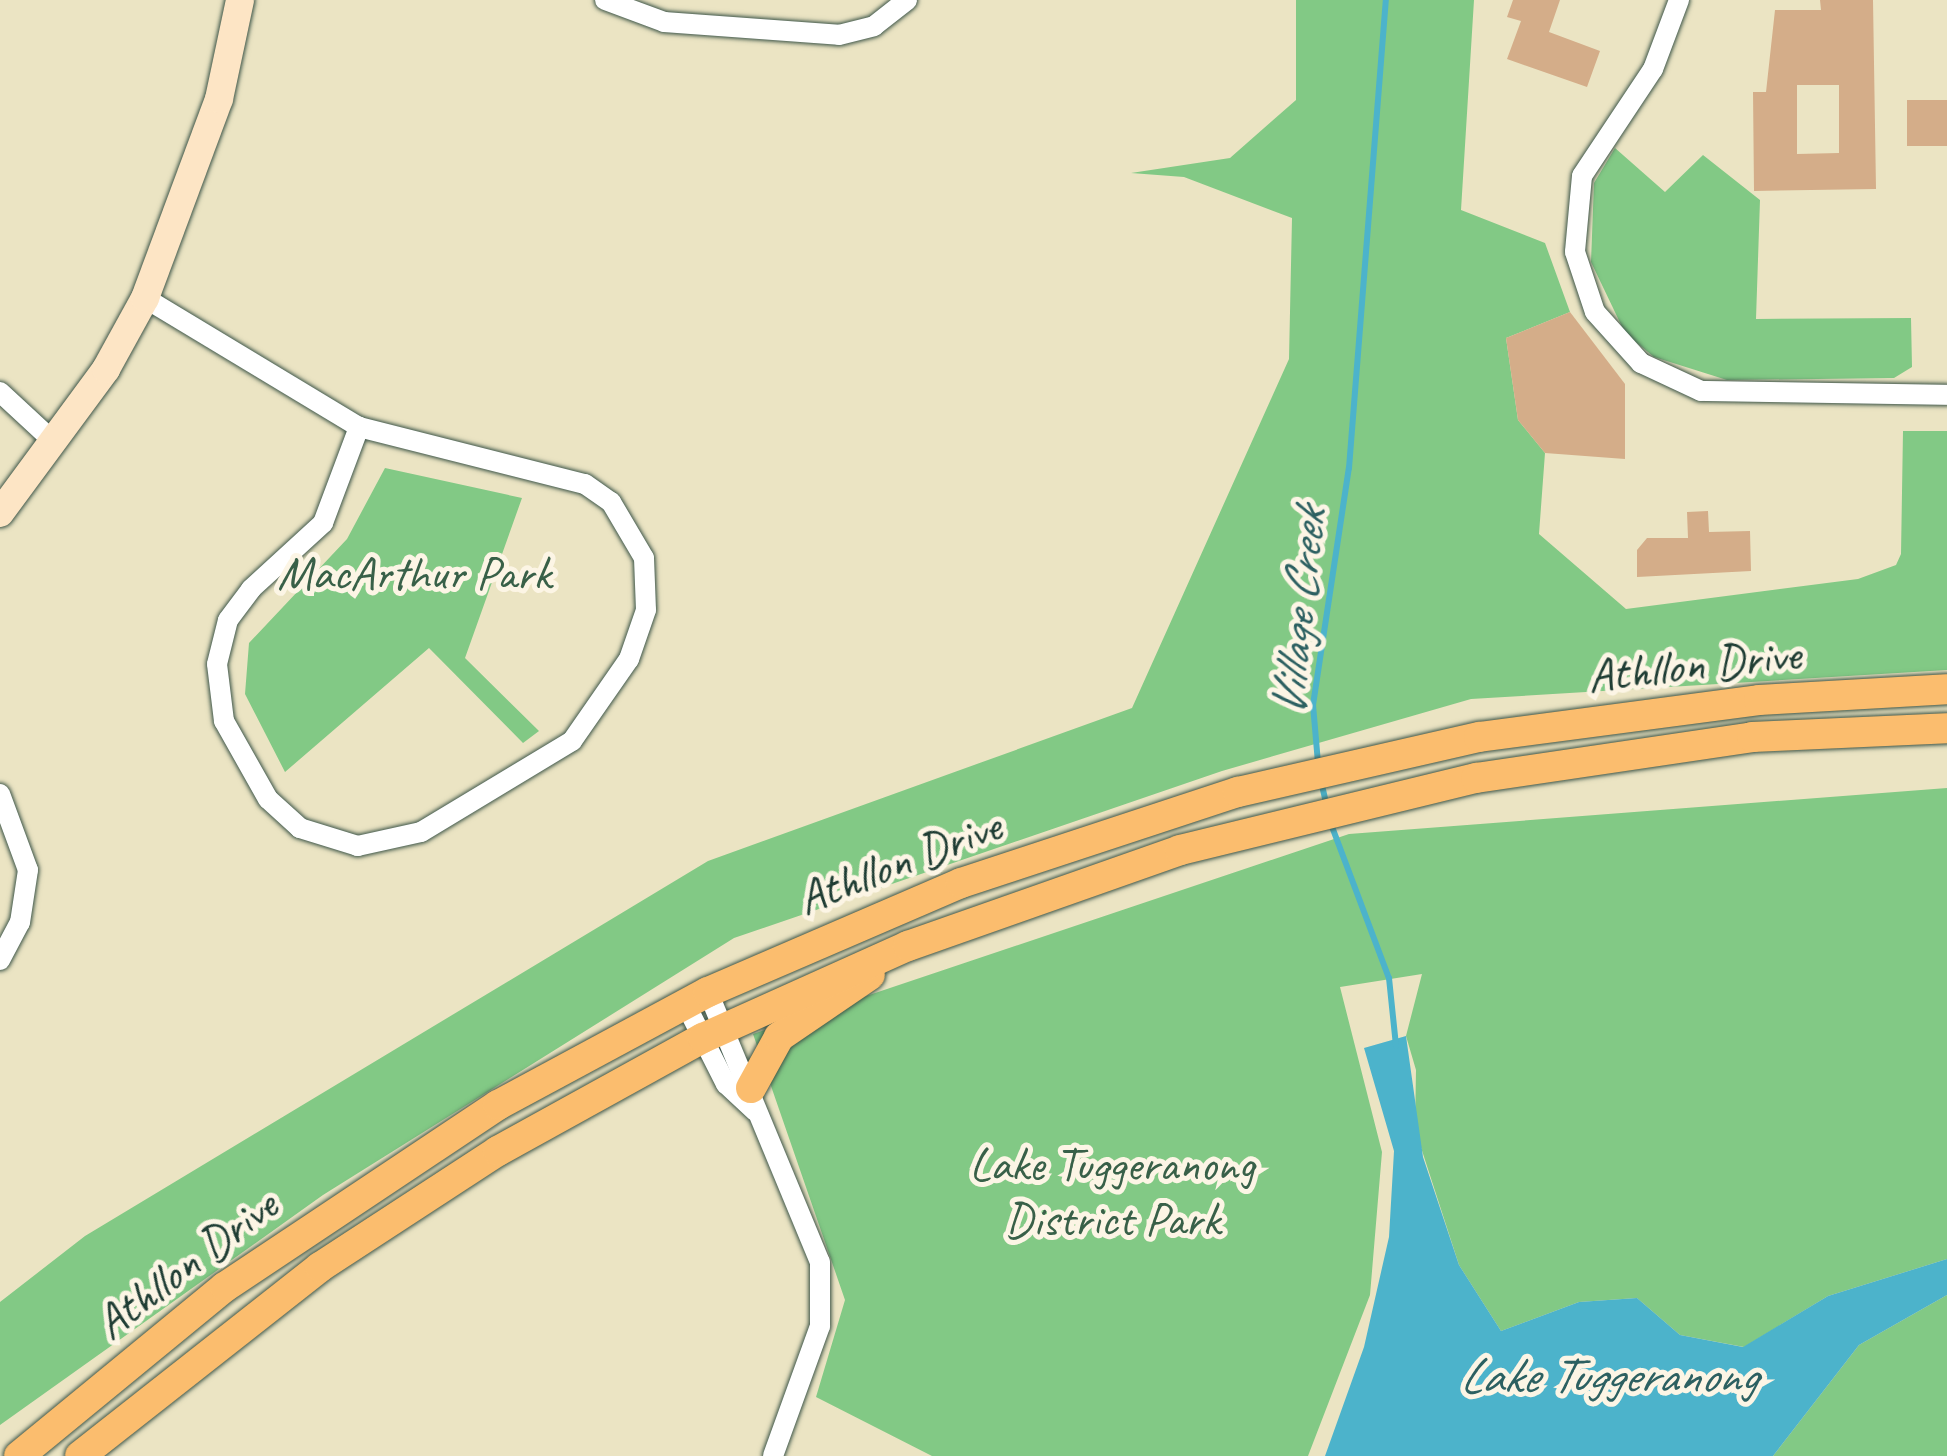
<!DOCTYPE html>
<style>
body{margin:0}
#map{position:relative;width:1947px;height:1456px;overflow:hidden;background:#ebe4c3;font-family:Caveat,sans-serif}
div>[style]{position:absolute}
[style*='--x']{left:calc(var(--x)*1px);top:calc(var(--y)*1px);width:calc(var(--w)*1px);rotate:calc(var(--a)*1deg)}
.green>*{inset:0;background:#82c985}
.water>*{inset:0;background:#4cb3cb}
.stream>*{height:6px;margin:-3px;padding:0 3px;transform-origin:3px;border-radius:3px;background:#4cb3cb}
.building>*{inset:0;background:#d4ad89;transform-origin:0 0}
.roads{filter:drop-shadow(0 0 2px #3e5649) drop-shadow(0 0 2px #3e5649)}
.street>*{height:20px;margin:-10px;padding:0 10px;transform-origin:10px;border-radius:10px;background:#fff}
.secondary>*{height:28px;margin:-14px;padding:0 14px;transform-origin:14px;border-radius:14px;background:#fde5c5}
.primary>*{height:30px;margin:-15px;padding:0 15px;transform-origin:15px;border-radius:15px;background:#fbbd6e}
span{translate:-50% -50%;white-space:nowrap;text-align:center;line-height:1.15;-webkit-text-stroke:10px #fcf5e5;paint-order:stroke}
.park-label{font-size:48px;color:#386048}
.street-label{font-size:48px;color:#1f3d34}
.water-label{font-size:50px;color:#2c6061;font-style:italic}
</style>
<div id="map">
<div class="green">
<div style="clip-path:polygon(1296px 0,1474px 0,1461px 210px,1545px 243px,1570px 312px,1506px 338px,1518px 420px,1545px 453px,1539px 534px,1626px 609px,1858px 579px,1896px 565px,1901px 554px,1903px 431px,1947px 431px,1947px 670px,1471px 699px,1222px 771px,734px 938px,323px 1195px,0 1425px,0 1302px,85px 1236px,708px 861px,1132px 708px,1289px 359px,1292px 218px,1184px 177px,1131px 173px,1230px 158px,1296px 100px)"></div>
<div style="clip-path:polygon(1615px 148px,1665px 192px,1703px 155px,1760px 200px,1756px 319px,1911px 318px,1912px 367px,1894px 378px,1727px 380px,1654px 357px,1625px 333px,1591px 262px,1594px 183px)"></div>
<div style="clip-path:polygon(385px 468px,522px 498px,465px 658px,539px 731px,523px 743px,429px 648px,285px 772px,245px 694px,249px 643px,347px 539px)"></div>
<div style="clip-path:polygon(1947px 788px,1947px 1259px,1828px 1296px,1744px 1347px,1680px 1335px,1637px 1298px,1579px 1302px,1501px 1331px,1459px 1265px,1415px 1129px,1416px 1070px,1406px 1036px,1422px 974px,1340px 987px,1382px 1152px,1370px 1295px,1308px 1456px,932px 1456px,816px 1397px,845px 1300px,753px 1034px,1349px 834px)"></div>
<div style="clip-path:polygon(1947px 1295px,1947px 1456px,1773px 1456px,1859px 1345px)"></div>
</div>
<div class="water">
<div style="clip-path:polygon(1406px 1036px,1423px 1157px,1459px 1265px,1501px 1331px,1579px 1302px,1637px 1298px,1680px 1335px,1743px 1347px,1828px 1296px,1947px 1259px,1947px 1295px,1859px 1345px,1773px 1456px,1325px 1456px,1364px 1347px,1389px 1237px,1394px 1151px,1364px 1048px)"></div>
</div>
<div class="stream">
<div style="--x:1318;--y:763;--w:58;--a:-94.9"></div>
<div style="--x:1313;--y:705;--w:240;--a:-81.4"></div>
<div style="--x:1349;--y:468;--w:469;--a:-85.5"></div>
<div style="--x:1321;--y:781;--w:27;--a:77"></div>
<div style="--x:1331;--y:824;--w:165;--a:69.4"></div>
<div style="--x:1389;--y:978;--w:68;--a:84.1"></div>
</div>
<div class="building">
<div style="clip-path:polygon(1513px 0,1560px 0,1549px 32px,1600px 51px,1587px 87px,1507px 59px,1521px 21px,1507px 17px)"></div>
<div style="clip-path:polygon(evenodd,1820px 0,1873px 0,1876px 189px,1754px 191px,1753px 92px,1766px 92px,1775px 10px,1821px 10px,1820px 0,1797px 85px,1839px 85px,1839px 153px,1797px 154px,1797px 85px)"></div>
<div style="left:1907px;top:100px;width:40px;height:46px"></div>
<div style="clip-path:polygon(1570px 312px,1625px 384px,1625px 459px,1545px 453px,1518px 420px,1506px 338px)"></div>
<div style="clip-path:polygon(1708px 511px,1709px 532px,1750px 531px,1751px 571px,1637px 577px,1637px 550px,1647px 538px,1688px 538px,1687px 512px)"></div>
</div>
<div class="roads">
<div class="street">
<div style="--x:605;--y:0;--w:63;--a:20.4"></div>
<div style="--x:664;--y:22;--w:175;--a:4.2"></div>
<div style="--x:839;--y:35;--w:36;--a:-14"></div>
<div style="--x:874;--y:26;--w:42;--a:-38.2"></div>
<div style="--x:1679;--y:0;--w:74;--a:110.6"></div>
<div style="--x:1653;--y:69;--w:128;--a:123.6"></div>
<div style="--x:1582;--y:176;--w:76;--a:95.3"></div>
<div style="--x:1575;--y:252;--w:63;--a:71.6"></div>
<div style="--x:1595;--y:312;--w:69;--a:48"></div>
<div style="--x:1641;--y:363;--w:66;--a:25"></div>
<div style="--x:1701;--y:391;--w:246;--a:0.9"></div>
<div style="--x:145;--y:298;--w:250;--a:31.1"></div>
<div style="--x:359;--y:427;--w:233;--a:14.2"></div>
<div style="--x:585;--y:484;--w:32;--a:35"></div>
<div style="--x:611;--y:502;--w:65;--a:59.5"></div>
<div style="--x:644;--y:558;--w:52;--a:87.8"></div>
<div style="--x:646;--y:610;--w:52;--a:109.1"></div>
<div style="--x:629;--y:659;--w:100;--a:124.8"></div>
<div style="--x:572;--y:741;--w:176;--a:148.9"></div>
<div style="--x:421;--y:832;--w:65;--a:167.5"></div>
<div style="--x:358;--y:846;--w:61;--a:-162.8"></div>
<div style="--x:300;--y:828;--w:43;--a:-137.8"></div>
<div style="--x:268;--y:799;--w:90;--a:-119.4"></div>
<div style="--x:224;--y:721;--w:57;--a:-97"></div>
<div style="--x:217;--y:664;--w:45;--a:-76"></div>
<div style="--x:228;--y:620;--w:39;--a:-53"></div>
<div style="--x:251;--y:589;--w:98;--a:-42.5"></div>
<div style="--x:323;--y:523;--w:103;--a:-69.4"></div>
<div style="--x:0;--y:392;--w:74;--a:42.8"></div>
<div style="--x:0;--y:794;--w:81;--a:69.8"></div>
<div style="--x:28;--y:870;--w:53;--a:98.7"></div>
<div style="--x:20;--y:922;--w:43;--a:117.8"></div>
<div style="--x:708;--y:992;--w:292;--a:67.5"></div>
<div style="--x:820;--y:1262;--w:64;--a:90"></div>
<div style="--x:820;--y:1326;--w:138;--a:109.9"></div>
<div style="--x:685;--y:1003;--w:91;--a:63.2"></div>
<div style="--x:726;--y:1084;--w:40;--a:43"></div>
</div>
<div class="secondary">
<div style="--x:0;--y:513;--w:179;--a:-53.6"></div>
<div style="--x:106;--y:369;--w:81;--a:-61.2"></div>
<div style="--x:145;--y:298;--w:212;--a:-69.6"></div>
<div style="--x:219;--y:99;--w:101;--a:-78"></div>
</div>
<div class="primary">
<div style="--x:751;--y:1088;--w:58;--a:-61.2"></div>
<div style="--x:779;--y:1037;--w:110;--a:-34.3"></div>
<div style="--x:19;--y:1456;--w:266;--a:-39.4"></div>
<div style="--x:225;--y:1287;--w:328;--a:-33.7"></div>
<div style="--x:498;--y:1105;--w:238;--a:-28.3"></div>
<div style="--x:708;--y:992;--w:275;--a:-23.3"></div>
<div style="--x:961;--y:883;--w:292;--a:-18.2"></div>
<div style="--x:1238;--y:792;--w:247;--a:-12.9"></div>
<div style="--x:1479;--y:737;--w:282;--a:-7.5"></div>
<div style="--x:1759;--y:700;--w:188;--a:-3.3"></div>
<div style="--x:80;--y:1456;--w:305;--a:-38.2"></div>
<div style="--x:320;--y:1267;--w:212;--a:-33.1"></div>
<div style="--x:498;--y:1151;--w:234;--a:-28.9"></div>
<div style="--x:703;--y:1038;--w:225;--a:-24.2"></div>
<div style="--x:908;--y:946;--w:288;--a:-19.4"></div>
<div style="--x:1180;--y:850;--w:305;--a:-13.7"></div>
<div style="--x:1476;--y:778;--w:279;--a:-8.4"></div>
<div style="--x:1752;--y:737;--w:195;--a:-2.6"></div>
</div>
</div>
<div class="park-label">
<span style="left:414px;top:574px">MacArthur Park</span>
<span style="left:1112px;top:1192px">Lake Tuggeranong<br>District Park</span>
</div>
<div class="street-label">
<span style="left:1694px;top:665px;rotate:-6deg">Athllon Drive</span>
<span style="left:899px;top:862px;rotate:-21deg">Athllon Drive</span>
<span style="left:186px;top:1264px;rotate:-37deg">Athllon Drive</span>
</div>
<div class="water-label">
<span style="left:1298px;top:613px;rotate:-84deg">Village Creek</span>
<span style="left:1608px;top:1376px">Lake Tuggeranong</span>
</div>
</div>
